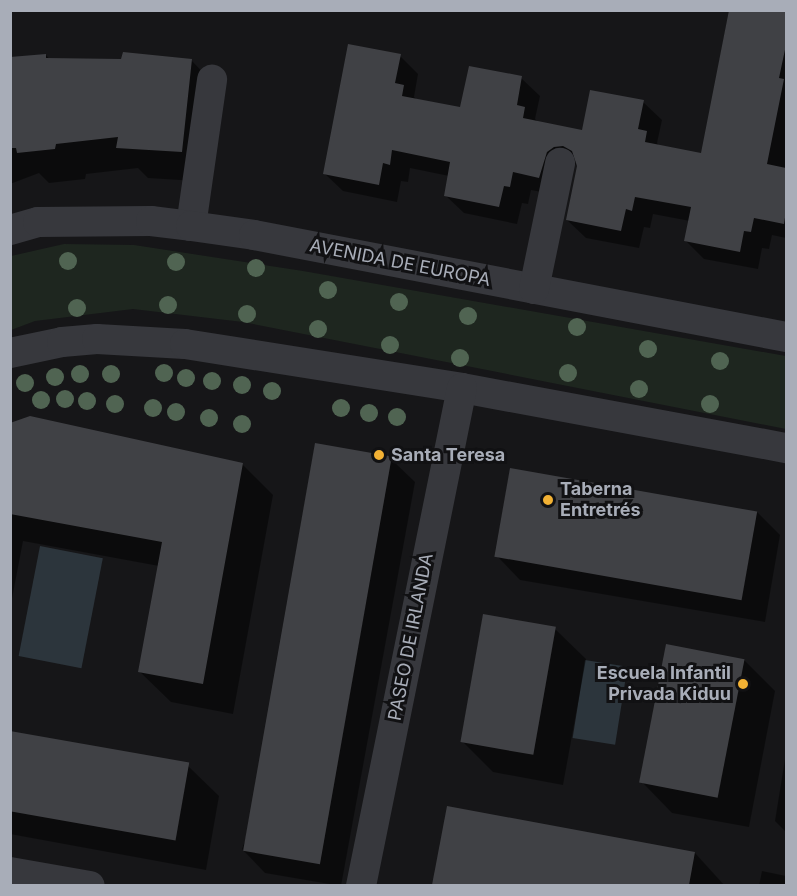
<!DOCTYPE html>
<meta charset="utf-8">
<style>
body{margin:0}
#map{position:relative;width:797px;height:896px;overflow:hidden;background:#161618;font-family:Inter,sans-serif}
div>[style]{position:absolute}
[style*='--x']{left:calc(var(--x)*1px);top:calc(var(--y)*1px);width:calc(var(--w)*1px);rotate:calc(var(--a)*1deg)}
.green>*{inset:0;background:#1e261f}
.water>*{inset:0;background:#2c353c;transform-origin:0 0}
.shadow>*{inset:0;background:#0007}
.building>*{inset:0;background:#404145;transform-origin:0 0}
.minor>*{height:30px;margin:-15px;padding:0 15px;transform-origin:15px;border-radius:15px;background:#37383d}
.trees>*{width:18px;height:18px;margin:-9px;border-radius:50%;background:#506452}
.dots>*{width:16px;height:16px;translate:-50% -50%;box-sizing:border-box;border:3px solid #111113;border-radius:50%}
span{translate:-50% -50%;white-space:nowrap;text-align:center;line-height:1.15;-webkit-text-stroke:6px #111113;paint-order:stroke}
.street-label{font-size:18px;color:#a8adb8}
.poi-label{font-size:18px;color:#a8adb8;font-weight:700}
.left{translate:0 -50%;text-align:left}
.right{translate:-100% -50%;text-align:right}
.frame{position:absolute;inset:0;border:12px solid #a8adb8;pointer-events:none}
</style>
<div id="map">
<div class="green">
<div style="clip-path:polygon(64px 244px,134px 245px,303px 271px,786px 356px,786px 429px,243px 322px,133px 309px,35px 321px,11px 330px,11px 256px)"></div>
</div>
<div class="water">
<div style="left:40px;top:546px;width:64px;height:112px;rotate:11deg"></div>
<div style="left:585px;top:660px;width:43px;height:79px;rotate:9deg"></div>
</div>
<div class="shadow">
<div style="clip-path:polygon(729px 10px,786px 10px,786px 238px,772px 235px,769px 249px,762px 248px,758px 269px,704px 259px,686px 241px,690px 221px,653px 214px,650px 228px,644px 227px,639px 248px,586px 238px,567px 220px,578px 164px,573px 165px,558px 195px,531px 190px,528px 204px,522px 203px,517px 224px,464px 213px,445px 195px,449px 176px,410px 168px,408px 182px,401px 181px,397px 202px,343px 191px,324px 173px,400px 56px,418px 74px,414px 97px,418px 101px,462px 109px,521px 78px,540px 96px,535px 119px,538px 122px,584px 132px,643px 102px,662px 120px,657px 143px,660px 147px,702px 155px)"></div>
<div style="clip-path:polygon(46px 55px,50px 60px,191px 60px,221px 91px,212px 182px,148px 178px,138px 168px,86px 174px,85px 179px,49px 183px,39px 173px,10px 184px,10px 59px)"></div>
<div style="clip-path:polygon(10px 427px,242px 464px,273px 495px,233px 714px,171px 702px,140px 672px,159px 566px,23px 541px,10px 609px)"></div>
<div style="clip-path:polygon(391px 459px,415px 482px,341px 886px,265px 873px,242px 849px)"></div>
<div style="clip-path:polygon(756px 511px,780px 535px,765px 622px,520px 580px,497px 556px)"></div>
<div style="clip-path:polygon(555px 629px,586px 659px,563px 785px,493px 772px,462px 741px)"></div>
<div style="clip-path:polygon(744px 660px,775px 691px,749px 827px,672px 813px,642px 782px)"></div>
<div style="clip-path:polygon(10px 733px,188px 766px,219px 796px,206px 870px,10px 834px)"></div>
<div style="clip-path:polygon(786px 753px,786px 832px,775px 821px)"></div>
<div style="clip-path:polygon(448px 808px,695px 853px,725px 886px,434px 886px)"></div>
<div style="clip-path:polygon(762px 871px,786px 876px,786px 886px,759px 886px)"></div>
</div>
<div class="building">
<div style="clip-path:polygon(729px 10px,786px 10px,786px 45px,779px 78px,784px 79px,767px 164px,786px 168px,786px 211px,784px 224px,754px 218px,751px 232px,744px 231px,740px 252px,684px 241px,691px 207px,635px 197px,632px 211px,626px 209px,621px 231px,566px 220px,577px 166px,572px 151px,563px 146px,554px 147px,547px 152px,539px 178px,513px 172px,510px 187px,504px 186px,499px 207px,444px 196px,450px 162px,392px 150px,390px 165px,383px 163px,379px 185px,323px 174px,348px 44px,401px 54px,395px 83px,404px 85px,402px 96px,460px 107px,469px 66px,522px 76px,517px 105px,525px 107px,523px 118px,582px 130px,590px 90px,644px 100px,638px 129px,647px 131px,645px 142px,701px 153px)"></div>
<div style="clip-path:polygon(123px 52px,192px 59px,182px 152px,116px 148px,118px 137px,56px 144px,55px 149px,17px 153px,16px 148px,10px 148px,10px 57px,46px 54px,46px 58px,121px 59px)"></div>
<div style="clip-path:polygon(30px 416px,243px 463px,203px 684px,138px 672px,162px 542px,10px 514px,10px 423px)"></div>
<div style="left:315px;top:443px;width:78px;height:414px;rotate:10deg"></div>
<div style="left:510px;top:468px;width:251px;height:90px;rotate:10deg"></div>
<div style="left:483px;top:614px;width:74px;height:130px;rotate:10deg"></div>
<div style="left:666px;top:644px;width:80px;height:141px;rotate:11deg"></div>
<div style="left:10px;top:731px;width:182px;height:79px;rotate:10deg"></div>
<div style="clip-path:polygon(447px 806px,695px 852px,689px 885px,432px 885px)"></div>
</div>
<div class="minor">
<div style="--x:191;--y:226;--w:148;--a:-81.8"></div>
<div style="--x:10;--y:230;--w:29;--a:-16"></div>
<div style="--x:38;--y:222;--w:113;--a:-0.5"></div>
<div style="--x:151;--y:221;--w:40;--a:7.1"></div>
<div style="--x:191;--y:226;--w:64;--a:8.1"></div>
<div style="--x:254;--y:235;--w:542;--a:10.85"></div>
<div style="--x:534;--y:289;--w:129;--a:-78.3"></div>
<div style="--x:10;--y:353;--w:53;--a:-11.9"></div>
<div style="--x:62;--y:342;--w:35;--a:-5"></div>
<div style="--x:97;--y:339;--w:88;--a:3.3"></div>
<div style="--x:185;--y:344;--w:280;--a:9"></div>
<div style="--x:462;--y:388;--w:330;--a:10.5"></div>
<div style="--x:10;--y:872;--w:81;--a:9.9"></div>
<div style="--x:361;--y:886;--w:508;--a:-78.54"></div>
</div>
<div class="trees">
<div style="left:68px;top:261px"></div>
<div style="left:176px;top:262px"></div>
<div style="left:256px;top:268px"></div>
<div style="left:328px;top:290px"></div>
<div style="left:399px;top:302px"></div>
<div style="left:168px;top:305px"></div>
<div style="left:77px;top:308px"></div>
<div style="left:247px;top:314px"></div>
<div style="left:468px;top:316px"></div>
<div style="left:577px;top:327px"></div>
<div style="left:318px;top:329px"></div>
<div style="left:390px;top:345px"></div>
<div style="left:648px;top:349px"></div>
<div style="left:460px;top:358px"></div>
<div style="left:720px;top:361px"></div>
<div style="left:164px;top:373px"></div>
<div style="left:568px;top:373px"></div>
<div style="left:80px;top:374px"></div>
<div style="left:111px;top:374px"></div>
<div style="left:55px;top:377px"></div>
<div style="left:186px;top:378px"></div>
<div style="left:212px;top:381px"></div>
<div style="left:25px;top:383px"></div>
<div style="left:242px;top:385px"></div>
<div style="left:639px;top:389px"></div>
<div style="left:272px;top:391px"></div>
<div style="left:65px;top:399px"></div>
<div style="left:41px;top:400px"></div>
<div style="left:87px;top:401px"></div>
<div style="left:115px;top:404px"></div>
<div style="left:710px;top:404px"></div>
<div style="left:153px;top:408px"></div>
<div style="left:341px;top:408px"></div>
<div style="left:176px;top:412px"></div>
<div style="left:369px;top:413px"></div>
<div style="left:397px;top:417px"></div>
<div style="left:209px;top:418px"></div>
<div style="left:242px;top:424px"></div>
</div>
<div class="dots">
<div style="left:379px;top:455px;background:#f2b134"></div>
<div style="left:548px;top:500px;background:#f2b134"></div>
<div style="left:743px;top:684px;background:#f2b134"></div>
</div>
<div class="street-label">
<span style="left:400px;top:263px;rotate:11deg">AVENIDA DE EUROPA</span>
<span style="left:411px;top:637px;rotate:-79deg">PASEO DE IRLANDA</span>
</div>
<div class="poi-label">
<span class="left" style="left:391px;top:455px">Santa Teresa</span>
<span class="left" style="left:560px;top:500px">Taberna<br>Entretrés</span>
<span class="right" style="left:731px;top:684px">Escuela Infantil<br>Privada Kiduu</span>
</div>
<div class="frame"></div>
</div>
